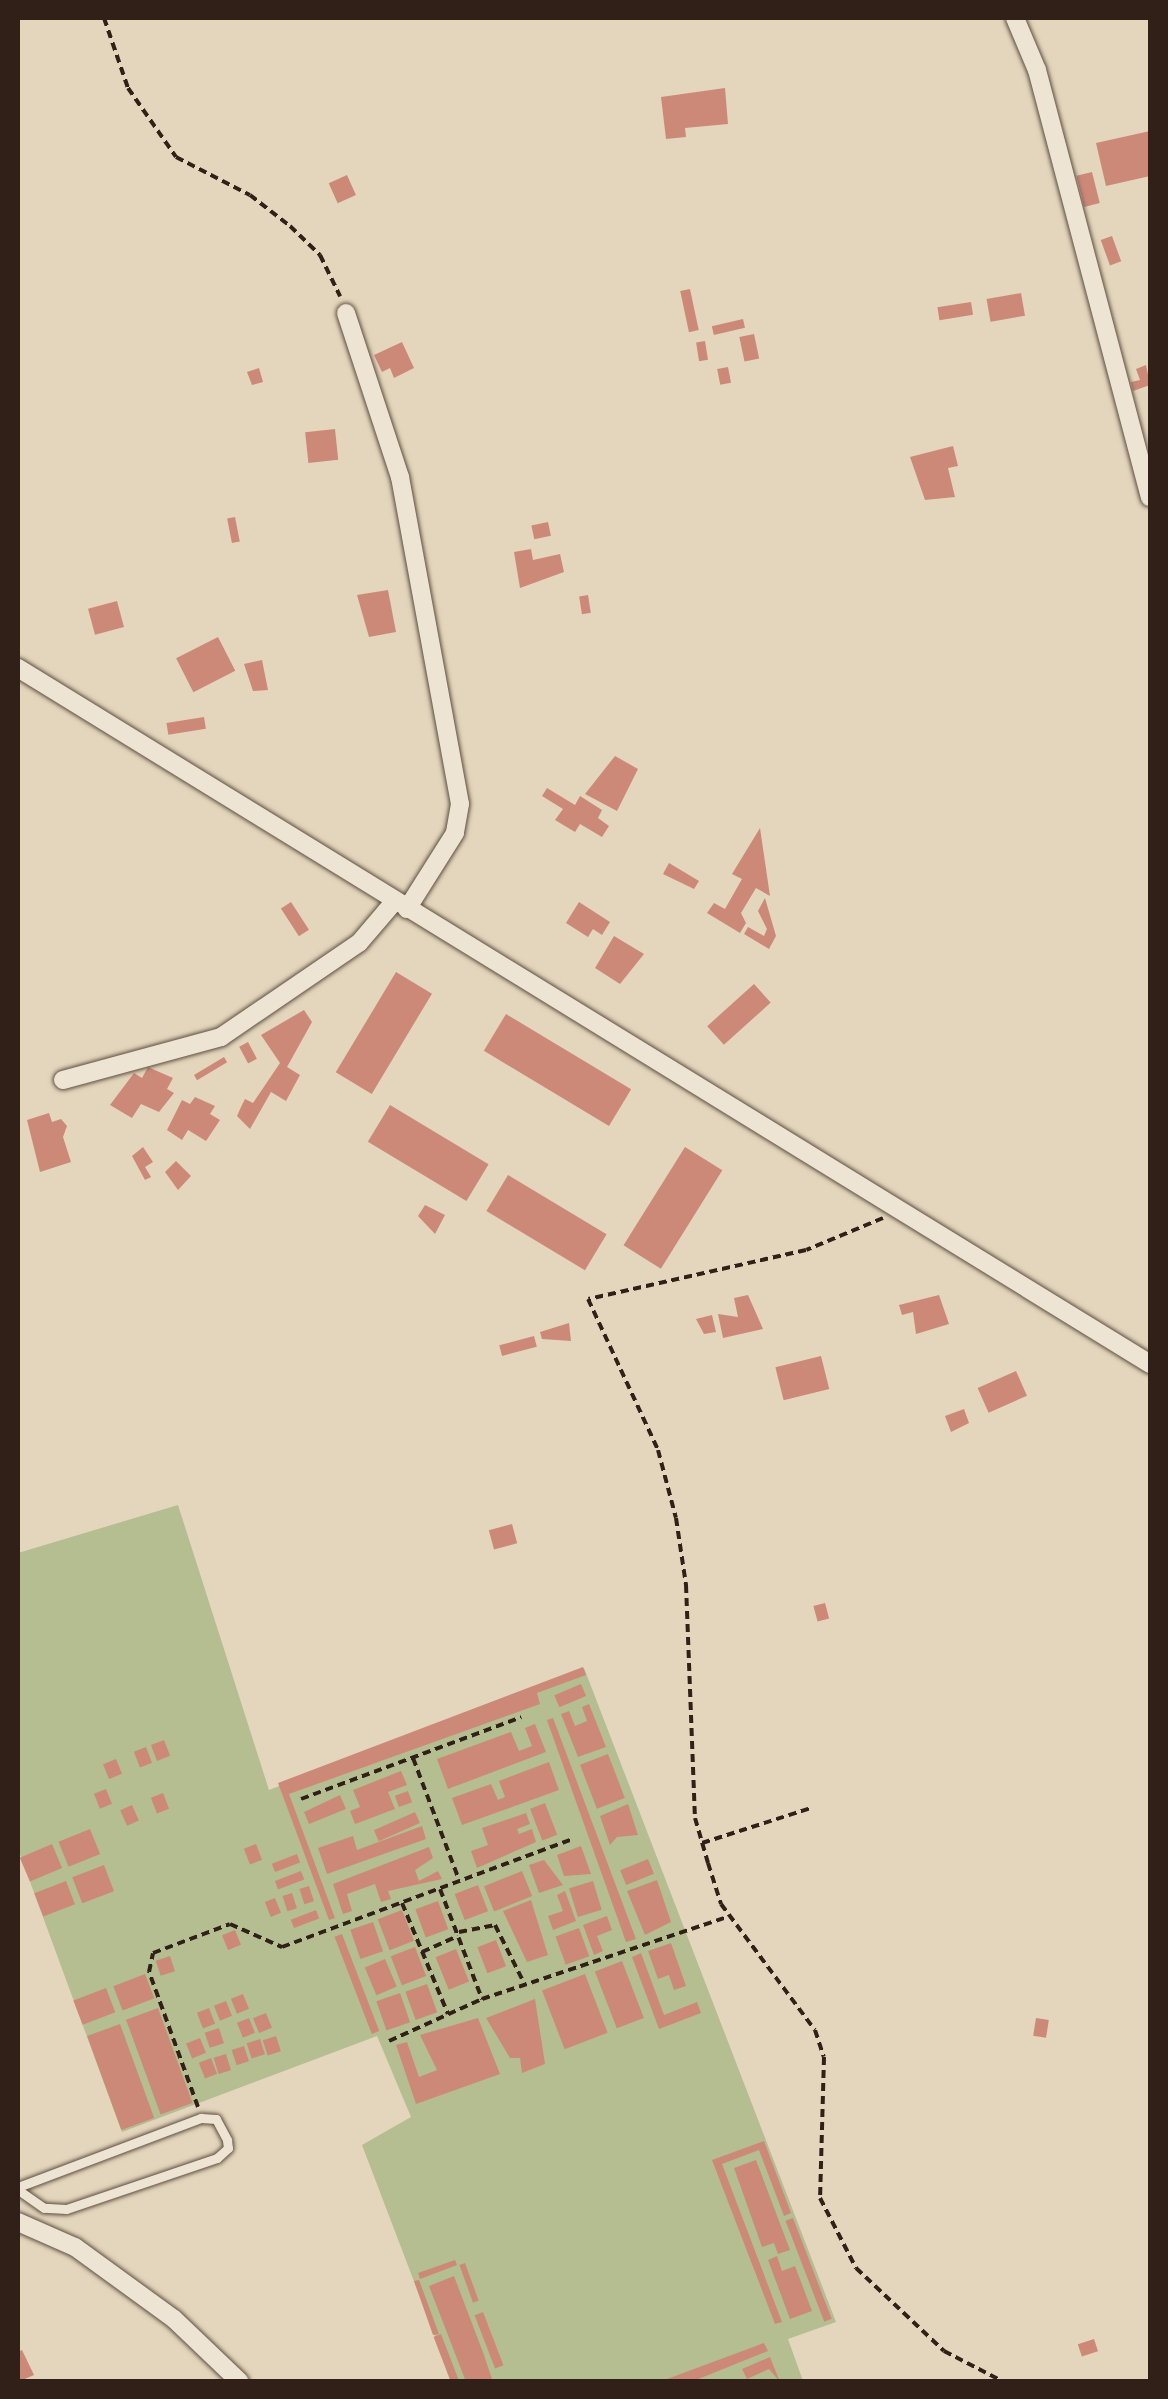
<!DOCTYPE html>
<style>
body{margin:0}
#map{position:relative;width:1168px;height:2399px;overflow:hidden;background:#e3d6bc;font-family:"Gentium Book Plus",serif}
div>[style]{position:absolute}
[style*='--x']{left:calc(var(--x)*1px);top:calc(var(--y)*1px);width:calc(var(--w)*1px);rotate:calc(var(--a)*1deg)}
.green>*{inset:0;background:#b4be91}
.building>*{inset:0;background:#cd8978;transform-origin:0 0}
.path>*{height:4px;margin-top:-2px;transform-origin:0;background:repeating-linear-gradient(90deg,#312017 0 8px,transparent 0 13px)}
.roads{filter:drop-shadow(0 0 2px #5e4e40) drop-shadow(0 0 2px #5e4e40)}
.service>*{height:9px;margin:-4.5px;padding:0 4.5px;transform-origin:4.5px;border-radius:4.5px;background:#ede4d3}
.minor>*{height:18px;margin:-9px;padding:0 9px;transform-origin:9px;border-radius:9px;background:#ede4d3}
span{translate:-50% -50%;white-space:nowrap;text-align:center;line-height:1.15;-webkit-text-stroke:8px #ede4d3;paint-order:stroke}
.frame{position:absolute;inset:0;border:20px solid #312017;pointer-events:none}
</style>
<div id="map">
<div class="green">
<div style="clip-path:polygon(178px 1505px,269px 1790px,584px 1668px,836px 2322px,788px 2339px,803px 2381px,452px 2381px,362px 2145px,411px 2117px,377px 2036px,122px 2132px,18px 1849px,18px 1553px)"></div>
</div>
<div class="building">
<div style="clip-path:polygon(725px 88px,728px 124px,685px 128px,686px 137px,666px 139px,661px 97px)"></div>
<div style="clip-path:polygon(1150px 131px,1150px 176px,1106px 186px,1096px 143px)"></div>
<div style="left:1092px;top:172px;width:32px;height:16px;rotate:76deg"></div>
<div style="left:347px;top:175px;width:22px;height:20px;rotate:66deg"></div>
<div style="left:1112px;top:236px;width:27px;height:12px;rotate:70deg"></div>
<div style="left:690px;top:289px;width:42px;height:10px;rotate:78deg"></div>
<div style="left:1021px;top:293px;width:23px;height:35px;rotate:80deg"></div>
<div style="left:971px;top:302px;width:13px;height:34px;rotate:81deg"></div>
<div style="left:743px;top:319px;width:9px;height:32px;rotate:77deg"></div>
<div style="left:754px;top:334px;width:25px;height:15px;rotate:78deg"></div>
<div style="left:705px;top:341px;width:19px;height:9px;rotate:81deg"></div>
<div style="clip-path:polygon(402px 342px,414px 368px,394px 378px,390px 368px,382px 372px,374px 355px)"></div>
<div style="clip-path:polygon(1146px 365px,1150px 385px,1133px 391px,1131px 382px,1140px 380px,1136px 369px)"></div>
<div style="left:728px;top:367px;width:16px;height:11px;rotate:79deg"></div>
<div style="clip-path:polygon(259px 368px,263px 382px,252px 385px,247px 372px)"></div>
<div style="left:335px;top:429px;width:31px;height:30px;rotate:84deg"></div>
<div style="clip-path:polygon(953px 446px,958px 466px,948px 468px,955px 497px,925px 500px,910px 457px)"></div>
<div style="left:235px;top:517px;width:25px;height:8px;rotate:79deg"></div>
<div style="left:548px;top:522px;width:14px;height:17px;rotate:78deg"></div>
<div style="clip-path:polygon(531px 549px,533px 560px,560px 554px,564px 572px,520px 588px,514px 552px)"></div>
<div style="clip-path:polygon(388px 590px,396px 632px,369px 637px,357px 595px)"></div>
<div style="left:588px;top:595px;width:18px;height:9px;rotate:81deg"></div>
<div style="left:117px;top:601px;width:27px;height:30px;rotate:75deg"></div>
<div style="left:218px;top:637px;width:38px;height:47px;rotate:63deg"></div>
<div style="clip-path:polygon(262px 660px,268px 690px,253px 691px,244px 664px)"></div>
<div style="left:204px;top:717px;width:12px;height:38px;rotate:81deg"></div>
<div style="clip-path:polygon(615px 756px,638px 769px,617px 811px,585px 794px)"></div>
<div style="clip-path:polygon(547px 788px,575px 805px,580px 796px,602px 810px,598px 818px,609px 826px,602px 837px,580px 824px,575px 832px,555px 820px,563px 809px,542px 796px)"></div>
<div style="clip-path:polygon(760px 828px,770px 896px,756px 888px,741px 913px,746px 923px,740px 933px,707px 913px,714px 903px,725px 909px,742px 879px,732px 874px)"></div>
<div style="clip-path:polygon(669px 863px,699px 881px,694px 889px,663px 874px)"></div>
<div style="clip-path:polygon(765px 898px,776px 936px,769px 949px,744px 934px,748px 927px,764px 936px,767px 929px,758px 911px)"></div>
<div style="left:291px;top:902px;width:33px;height:12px;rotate:57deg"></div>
<div style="clip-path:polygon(579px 902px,610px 922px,602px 935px,593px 929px,588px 937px,566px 923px)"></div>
<div style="clip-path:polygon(614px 936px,644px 954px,620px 984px,595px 968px)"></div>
<div style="left:396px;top:972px;width:42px;height:117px;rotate:31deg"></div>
<div style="left:754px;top:984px;width:25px;height:63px;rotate:48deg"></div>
<div style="clip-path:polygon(304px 1010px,312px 1022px,287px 1067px,300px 1075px,286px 1101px,271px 1092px,250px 1129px,237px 1116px,241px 1107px,245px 1099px,253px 1103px,280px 1063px,261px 1035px)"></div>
<div style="left:506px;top:1014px;width:146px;height:43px;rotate:31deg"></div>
<div style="left:248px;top:1042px;width:19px;height:10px;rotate:62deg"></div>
<div style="left:224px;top:1057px;width:6px;height:35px;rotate:59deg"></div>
<div style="clip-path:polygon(148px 1067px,173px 1078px,167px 1089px,174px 1093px,159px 1112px,141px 1104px,132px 1118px,110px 1105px,134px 1073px,142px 1078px)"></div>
<div style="clip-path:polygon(195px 1097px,215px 1106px,210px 1114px,220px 1120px,206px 1141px,188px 1130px,182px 1140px,167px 1130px,182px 1100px,190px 1104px)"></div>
<div style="left:390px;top:1105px;width:115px;height:43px;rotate:31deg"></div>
<div style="clip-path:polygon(49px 1113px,52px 1122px,61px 1119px,67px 1126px,63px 1137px,71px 1162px,40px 1172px,27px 1120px)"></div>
<div style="clip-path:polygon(143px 1147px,153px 1162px,145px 1167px,151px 1177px,145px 1180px,132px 1156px)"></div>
<div style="left:685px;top:1147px;width:44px;height:116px;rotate:32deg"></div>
<div style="clip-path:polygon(176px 1161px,191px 1176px,178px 1190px,165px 1172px)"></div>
<div style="left:508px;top:1175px;width:115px;height:42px;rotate:31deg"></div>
<div style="clip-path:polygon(425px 1205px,445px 1215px,435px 1234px,418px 1216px)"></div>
<div style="clip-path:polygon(748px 1295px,763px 1329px,723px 1338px,718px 1314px,738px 1317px,734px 1298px)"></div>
<div style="clip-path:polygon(939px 1295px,949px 1324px,916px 1334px,913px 1312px,902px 1315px,899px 1305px)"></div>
<div style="clip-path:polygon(712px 1315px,716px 1332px,704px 1334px,696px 1319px)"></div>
<div style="clip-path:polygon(569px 1323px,571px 1341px,542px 1339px,540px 1332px)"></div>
<div style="left:534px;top:1336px;width:11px;height:36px;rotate:75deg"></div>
<div style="left:821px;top:1356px;width:34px;height:47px;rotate:76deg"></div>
<div style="left:1016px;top:1371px;width:27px;height:42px;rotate:66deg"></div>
<div style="clip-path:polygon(964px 1409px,969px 1423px,951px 1432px,945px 1416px)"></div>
<div style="left:512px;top:1524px;width:20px;height:24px;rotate:75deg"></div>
<div style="left:825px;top:1603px;width:16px;height:12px;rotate:75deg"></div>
<div style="clip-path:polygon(583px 1667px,586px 1675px,537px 1693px,540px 1704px,289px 1794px,335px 1918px,329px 1920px,278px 1783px)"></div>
<div style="left:581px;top:1684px;width:13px;height:29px;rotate:67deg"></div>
<div style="clip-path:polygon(589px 1704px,606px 1747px,578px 1757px,561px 1714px,569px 1711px,575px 1726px,587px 1721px,582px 1707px)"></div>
<div style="clip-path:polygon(543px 1709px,547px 1720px,553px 1718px,636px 1939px,626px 1942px)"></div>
<div style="clip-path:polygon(535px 1724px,546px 1752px,448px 1789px,437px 1759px,511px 1732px,519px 1751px,532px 1746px,525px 1728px)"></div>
<div style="left:164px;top:1740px;width:17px;height:14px;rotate:69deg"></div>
<div style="left:146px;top:1747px;width:17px;height:13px;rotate:69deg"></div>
<div style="left:608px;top:1754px;width:47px;height:30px;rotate:69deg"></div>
<div style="left:116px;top:1759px;width:16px;height:14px;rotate:68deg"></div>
<div style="clip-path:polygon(549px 1762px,559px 1790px,462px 1825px,452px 1798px,491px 1784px,498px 1800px,505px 1797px,499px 1781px)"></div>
<div style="clip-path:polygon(401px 1771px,407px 1785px,388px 1792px,395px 1809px,355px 1824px,350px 1811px,360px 1807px,353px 1790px)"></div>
<div style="left:106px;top:1789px;width:16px;height:13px;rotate:68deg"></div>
<div style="left:408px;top:1791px;width:12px;height:14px;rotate:70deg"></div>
<div style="left:163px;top:1793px;width:17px;height:13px;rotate:69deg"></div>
<div style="clip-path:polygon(340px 1795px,346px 1809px,309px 1824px,304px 1812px)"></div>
<div style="left:545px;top:1803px;width:34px;height:16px;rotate:69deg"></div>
<div style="clip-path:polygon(628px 1804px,638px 1835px,617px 1837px,610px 1845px,600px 1816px)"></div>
<div style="left:132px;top:1805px;width:17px;height:13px;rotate:66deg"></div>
<div style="left:415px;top:1812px;width:12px;height:45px;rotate:66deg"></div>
<div style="clip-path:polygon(526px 1813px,530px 1824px,517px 1829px,519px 1834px,532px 1829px,536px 1842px,477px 1868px,471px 1851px,488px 1845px,482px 1828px)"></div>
<div style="clip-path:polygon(422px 1826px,426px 1839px,327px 1874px,318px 1848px,353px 1836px,357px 1850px)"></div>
<div style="left:90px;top:1829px;width:27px;height:34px;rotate:68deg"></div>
<div style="left:52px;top:1844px;width:26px;height:35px;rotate:67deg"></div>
<div style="left:256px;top:1844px;width:17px;height:13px;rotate:69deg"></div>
<div style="clip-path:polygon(581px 1846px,591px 1874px,564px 1876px,557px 1855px)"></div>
<div style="clip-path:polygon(429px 1847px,433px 1858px,415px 1870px,419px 1881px,438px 1871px,442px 1879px,388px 1891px,391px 1899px,381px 1902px,375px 1884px,347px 1894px,352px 1911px,343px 1914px,333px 1884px)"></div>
<div style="left:297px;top:1854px;width:9px;height:27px;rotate:69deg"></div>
<div style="left:648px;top:1859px;width:16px;height:30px;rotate:68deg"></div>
<div style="clip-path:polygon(544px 1860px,563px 1885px,539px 1893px,529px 1865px)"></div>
<div style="left:104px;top:1865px;width:28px;height:34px;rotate:69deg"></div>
<div style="left:301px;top:1871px;width:9px;height:28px;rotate:69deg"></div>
<div style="left:522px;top:1871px;width:27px;height:41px;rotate:68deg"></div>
<div style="clip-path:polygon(657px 1880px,671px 1922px,645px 1935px,627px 1891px)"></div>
<div style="left:66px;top:1881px;width:25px;height:34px;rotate:69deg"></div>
<div style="left:593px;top:1881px;width:30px;height:25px;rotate:73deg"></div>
<div style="left:478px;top:1885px;width:28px;height:25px;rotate:69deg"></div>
<div style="left:309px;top:1886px;width:16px;height:10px;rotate:72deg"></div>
<div style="clip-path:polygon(565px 1891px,576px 1921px,553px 1930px,548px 1916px,563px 1911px,557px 1895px)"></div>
<div style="left:292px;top:1893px;width:16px;height:10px;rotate:72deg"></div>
<div style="left:275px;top:1898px;width:16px;height:11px;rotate:68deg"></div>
<div style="clip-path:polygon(531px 1900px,548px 1955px,527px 1962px,503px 1911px)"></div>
<div style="left:438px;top:1901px;width:30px;height:24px;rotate:70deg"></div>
<div style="left:316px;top:1910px;width:9px;height:27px;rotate:69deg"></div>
<div style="left:402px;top:1910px;width:33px;height:26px;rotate:69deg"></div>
<div style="clip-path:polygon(607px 1916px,612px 1930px,597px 1936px,603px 1951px,594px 1955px,583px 1925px)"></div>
<div style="left:373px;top:1922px;width:31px;height:24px;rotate:71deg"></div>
<div style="left:579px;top:1928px;width:30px;height:25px;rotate:70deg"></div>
<div style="left:235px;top:1930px;width:16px;height:14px;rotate:68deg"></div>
<div style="left:342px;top:1934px;width:104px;height:8px;rotate:69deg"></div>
<div style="left:496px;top:1940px;width:28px;height:20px;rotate:69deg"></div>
<div style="clip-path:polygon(671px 1943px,686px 1986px,674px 1990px,669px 1975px,658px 1979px,648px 1951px)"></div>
<div style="left:415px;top:1947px;width:31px;height:26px;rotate:69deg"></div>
<div style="left:456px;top:1949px;width:35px;height:22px;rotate:68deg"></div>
<div style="clip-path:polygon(641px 1953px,664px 2015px,697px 2002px,701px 2013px,659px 2029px,632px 1957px)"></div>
<div style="left:170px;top:1956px;width:16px;height:15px;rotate:72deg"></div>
<div style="left:385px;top:1959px;width:30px;height:22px;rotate:67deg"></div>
<div style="left:622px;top:1961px;width:61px;height:29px;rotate:69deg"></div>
<div style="left:145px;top:1974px;width:26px;height:34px;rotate:69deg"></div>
<div style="left:585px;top:1974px;width:63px;height:46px;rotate:69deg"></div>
<div style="left:427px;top:1984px;width:30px;height:23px;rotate:70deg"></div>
<div style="left:106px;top:1988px;width:26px;height:35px;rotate:69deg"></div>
<div style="left:400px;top:1993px;width:31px;height:25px;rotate:71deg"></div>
<div style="left:243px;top:1994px;width:16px;height:13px;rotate:68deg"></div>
<div style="clip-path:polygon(535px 1999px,545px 2064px,522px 2073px,520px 2058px,510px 2058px,486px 2018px)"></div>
<div style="left:226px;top:2001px;width:16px;height:13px;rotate:68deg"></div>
<div style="left:158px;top:2008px;width:101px;height:34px;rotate:70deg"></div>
<div style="left:209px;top:2008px;width:17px;height:13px;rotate:69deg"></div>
<div style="left:266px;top:2013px;width:16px;height:14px;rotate:68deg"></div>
<div style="left:249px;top:2018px;width:16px;height:13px;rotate:68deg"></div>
<div style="clip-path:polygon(478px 2018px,500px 2074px,416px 2104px,396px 2045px,407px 2042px,419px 2077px,437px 2070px,420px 2035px)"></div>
<div style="left:1036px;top:2018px;width:13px;height:18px;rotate:9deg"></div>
<div style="left:120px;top:2024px;width:100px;height:35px;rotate:70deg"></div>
<div style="left:219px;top:2028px;width:16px;height:15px;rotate:72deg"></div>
<div style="left:276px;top:2036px;width:16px;height:14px;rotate:72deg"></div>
<div style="left:200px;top:2038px;width:16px;height:15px;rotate:68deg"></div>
<div style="left:260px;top:2039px;width:16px;height:14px;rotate:72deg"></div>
<div style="left:244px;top:2046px;width:16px;height:13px;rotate:72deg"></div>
<div style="left:226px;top:2054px;width:17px;height:13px;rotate:73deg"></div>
<div style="left:211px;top:2058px;width:17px;height:13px;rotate:69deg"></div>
<div style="clip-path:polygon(764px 2141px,791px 2213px,784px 2216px,759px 2150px,722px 2164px,782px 2322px,775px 2324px,712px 2160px)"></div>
<div style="clip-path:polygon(756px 2160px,790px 2250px,778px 2254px,774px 2243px,762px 2247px,734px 2168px)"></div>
<div style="left:793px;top:2218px;width:108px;height:8px;rotate:69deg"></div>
<div style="clip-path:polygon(777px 2256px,782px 2271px,795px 2266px,812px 2311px,790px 2319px,768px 2260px)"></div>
<div style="clip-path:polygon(455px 2260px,457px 2265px,420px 2279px,418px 2273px)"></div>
<div style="left:465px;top:2263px;width:40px;height:6px;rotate:70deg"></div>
<div style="clip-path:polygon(454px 2276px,484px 2355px,493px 2382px,466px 2382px,429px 2286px)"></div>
<div style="clip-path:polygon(419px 2280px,439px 2334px,433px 2335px,414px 2281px)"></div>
<div style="left:483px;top:2312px;width:57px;height:9px;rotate:69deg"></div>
<div style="left:441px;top:2334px;width:51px;height:8px;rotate:69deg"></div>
<div style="left:1094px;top:2339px;width:13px;height:17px;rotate:72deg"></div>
<div style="clip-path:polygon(764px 2343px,768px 2351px,691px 2382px,659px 2382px)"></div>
<div style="clip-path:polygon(22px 2350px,34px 2375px,18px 2382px,18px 2352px)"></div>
<div style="clip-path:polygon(770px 2357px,780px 2382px,769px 2369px,747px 2379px,742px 2369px)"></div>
</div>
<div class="path">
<div style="--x:104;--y:18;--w:74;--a:71.1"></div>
<div style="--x:128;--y:88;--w:84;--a:55.2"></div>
<div style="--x:176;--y:157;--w:83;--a:27.2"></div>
<div style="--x:250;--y:195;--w:51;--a:37.8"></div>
<div style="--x:290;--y:226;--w:42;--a:44"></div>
<div style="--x:320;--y:255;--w:46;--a:64"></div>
<div style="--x:883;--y:1218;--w:83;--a:157.4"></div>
<div style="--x:806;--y:1250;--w:223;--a:167.3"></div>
<div style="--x:588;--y:1299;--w:166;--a:65.1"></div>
<div style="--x:658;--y:1450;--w:70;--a:75.2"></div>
<div style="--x:676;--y:1518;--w:68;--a:81.5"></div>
<div style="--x:686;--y:1585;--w:233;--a:87.8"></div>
<div style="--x:695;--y:1818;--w:47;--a:73.9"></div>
<div style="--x:708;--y:1863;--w:43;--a:72.4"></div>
<div style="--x:721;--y:1904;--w:157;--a:53.3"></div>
<div style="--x:815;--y:2030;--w:28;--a:72"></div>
<div style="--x:824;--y:2057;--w:141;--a:91.6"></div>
<div style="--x:820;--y:2198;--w:79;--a:62.8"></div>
<div style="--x:856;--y:2268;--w:121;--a:43.3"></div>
<div style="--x:944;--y:2351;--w:68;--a:27.3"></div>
<div style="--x:413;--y:1758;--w:130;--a:69.3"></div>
<div style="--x:301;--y:1799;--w:235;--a:-20.4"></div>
<div style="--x:702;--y:1843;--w:114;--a:-17.8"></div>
<div style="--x:440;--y:1889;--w:118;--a:69.1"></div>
<div style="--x:402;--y:1903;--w:120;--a:67.5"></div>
<div style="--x:459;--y:1932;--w:37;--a:-11"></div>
<div style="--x:495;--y:1925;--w:67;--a:63.4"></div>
<div style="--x:422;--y:1952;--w:39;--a:-24"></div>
<div style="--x:389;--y:2041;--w:102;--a:-24.3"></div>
<div style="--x:482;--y:1999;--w:262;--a:-18.5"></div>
<div style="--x:198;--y:2107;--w:144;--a:-109.9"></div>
<div style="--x:149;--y:1972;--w:19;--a:-78"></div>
<div style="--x:153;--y:1953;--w:82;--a:-20.6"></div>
<div style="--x:230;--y:1924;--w:57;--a:23.9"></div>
<div style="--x:282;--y:1947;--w:309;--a:-20.4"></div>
</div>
<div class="roads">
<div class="service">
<div style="--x:18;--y:2187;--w:196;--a:-20.7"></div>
<div style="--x:201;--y:2118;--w:15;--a:4"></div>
<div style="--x:216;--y:2119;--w:24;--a:62"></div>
<div style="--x:227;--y:2140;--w:8;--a:83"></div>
<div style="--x:228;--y:2148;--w:15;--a:138"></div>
<div style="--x:217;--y:2158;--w:159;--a:161.3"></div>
<div style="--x:66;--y:2209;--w:22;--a:-177"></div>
<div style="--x:44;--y:2208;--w:32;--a:-145"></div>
</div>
<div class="minor">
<div style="--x:1015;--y:18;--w:56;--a:67.1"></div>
<div style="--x:1037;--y:70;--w:442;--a:75.2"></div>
<div style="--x:346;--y:313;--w:173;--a:71.8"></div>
<div style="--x:400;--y:477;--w:332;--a:79.6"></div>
<div style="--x:460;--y:804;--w:29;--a:100"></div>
<div style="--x:455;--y:833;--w:90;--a:122.3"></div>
<div style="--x:18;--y:668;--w:1329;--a:31.58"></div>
<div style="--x:63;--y:1080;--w:164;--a:-15.2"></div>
<div style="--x:221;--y:1037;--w:167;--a:-34.3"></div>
<div style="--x:359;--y:943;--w:54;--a:-49.5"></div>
<div style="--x:18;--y:2222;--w:62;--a:23.7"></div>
<div style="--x:75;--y:2247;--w:122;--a:36"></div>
<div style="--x:174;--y:2319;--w:91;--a:43.7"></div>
</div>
</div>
<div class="frame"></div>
</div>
